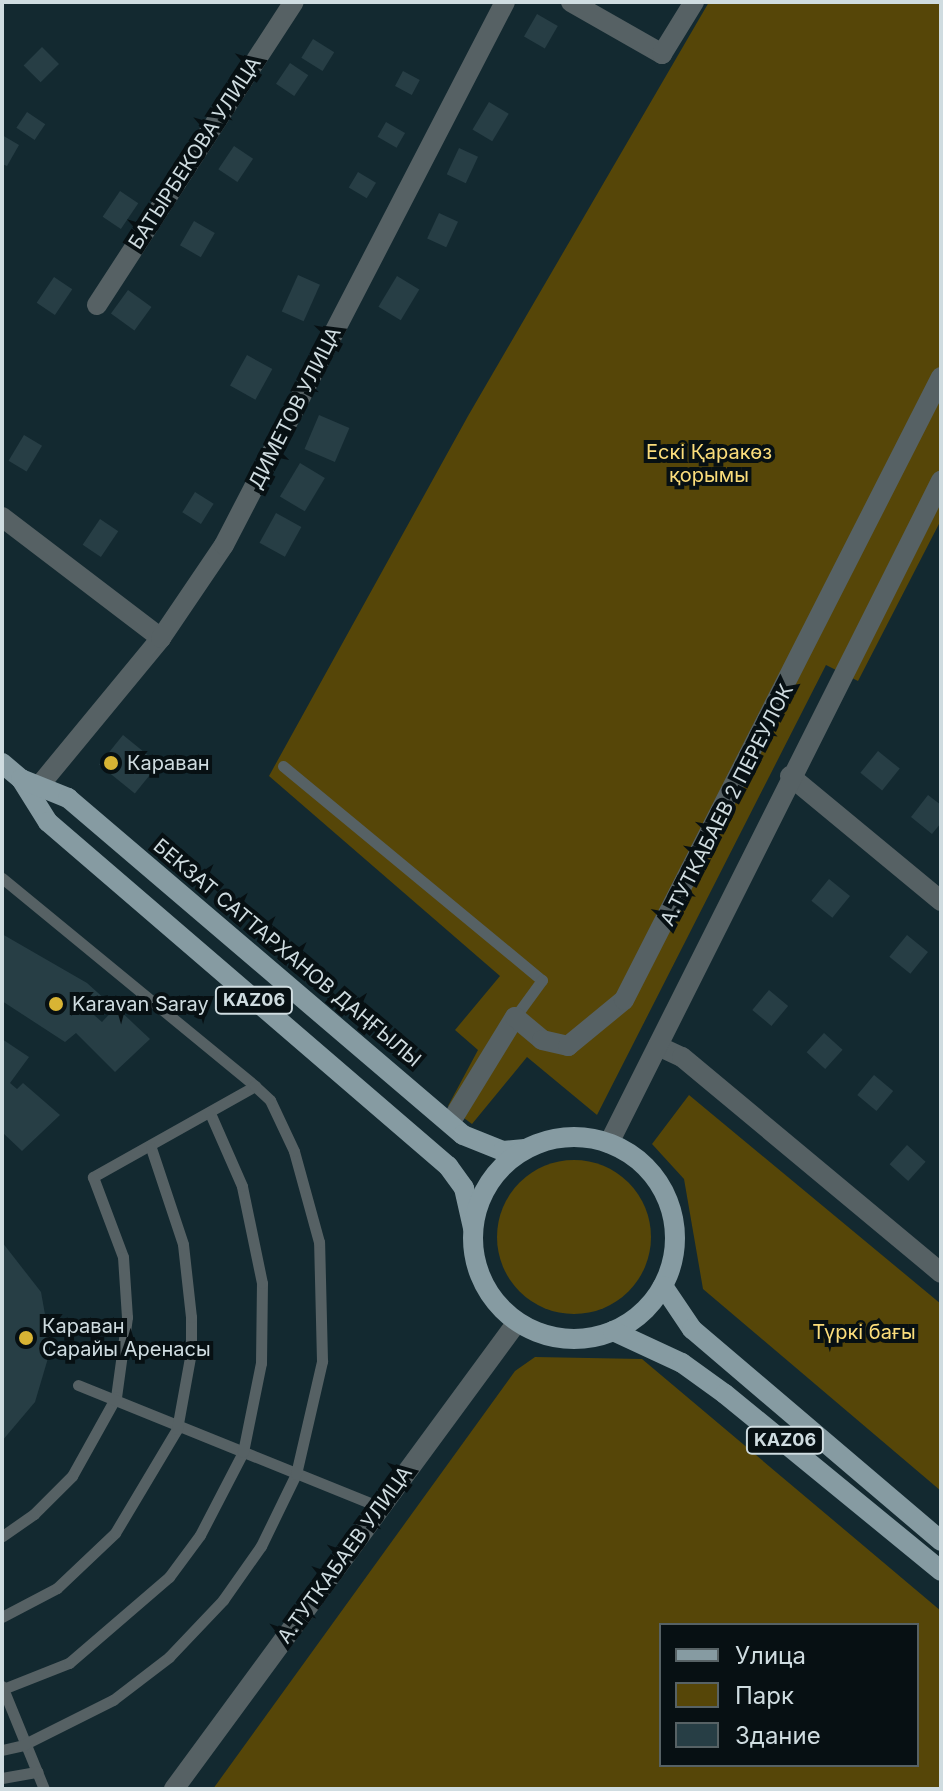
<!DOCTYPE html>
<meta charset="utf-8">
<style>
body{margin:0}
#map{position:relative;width:943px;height:1791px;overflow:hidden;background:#132930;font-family:Inter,sans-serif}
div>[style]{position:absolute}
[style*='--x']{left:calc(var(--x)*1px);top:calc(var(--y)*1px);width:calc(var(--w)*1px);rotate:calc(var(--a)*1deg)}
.green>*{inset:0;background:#564608}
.round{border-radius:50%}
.building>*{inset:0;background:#273e45;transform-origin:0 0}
.service>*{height:11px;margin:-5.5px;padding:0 5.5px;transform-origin:5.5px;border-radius:5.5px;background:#566164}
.minor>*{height:20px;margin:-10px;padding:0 10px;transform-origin:10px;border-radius:10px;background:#566164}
.primary>*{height:20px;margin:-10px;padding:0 10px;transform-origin:10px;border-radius:10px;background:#869ba2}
.primary>.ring{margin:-10px;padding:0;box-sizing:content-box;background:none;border:20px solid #869ba2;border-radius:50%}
.dots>*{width:22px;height:22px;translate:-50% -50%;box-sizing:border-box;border:4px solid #071013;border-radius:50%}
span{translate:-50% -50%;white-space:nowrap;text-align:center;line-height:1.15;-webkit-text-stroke:8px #071013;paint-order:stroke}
.shield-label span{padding:2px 6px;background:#071013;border:2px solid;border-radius:6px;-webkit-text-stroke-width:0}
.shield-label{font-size:18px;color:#cfdce0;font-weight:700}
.street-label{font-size:20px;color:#cfdce0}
.park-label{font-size:20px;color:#fbdd7b}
.poi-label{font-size:20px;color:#cfdce0}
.left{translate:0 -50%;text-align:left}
.frame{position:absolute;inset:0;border:4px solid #cfdce0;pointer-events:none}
.legend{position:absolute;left:659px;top:1623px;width:260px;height:144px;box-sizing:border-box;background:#071013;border:2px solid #576265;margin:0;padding:10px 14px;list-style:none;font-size:24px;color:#cfdce0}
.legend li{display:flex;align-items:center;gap:16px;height:40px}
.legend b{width:40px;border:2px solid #576265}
</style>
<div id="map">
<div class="green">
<div style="clip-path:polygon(709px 2px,941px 2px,941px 520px,858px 681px,826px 665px,597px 1115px,527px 1057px,472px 1124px,448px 1106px,478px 1050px,455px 1030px,500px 976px,269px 776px,468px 416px)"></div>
<div style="clip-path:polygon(689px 1095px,941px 1304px,941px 1491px,703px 1289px,684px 1179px,652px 1144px)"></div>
<div class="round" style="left:497px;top:1160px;width:154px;height:154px"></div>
<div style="clip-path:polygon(evenodd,535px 1357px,642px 1359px,941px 1611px,941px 1789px,213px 1789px,515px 1371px,535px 1357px,661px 1625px,917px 1625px,917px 1765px,661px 1765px,661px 1625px)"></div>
</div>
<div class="building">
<div style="left:537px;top:14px;width:24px;height:26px;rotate:30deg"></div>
<div style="left:313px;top:39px;width:25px;height:22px;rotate:32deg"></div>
<div style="left:42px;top:47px;width:24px;height:26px;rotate:45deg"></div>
<div style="left:290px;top:63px;width:22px;height:25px;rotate:34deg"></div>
<div style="left:403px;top:71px;width:19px;height:17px;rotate:28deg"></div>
<div style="left:489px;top:102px;width:23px;height:32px;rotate:31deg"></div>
<div style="left:27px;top:112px;width:22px;height:19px;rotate:34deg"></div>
<div style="left:386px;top:122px;width:22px;height:17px;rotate:30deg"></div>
<div style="clip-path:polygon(2px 135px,19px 145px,7px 166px,2px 164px)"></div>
<div style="left:234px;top:146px;width:23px;height:28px;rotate:34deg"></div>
<div style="left:459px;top:148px;width:21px;height:29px;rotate:25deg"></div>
<div style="left:358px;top:172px;width:21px;height:18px;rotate:31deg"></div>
<div style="left:120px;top:191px;width:22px;height:31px;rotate:34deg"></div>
<div style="left:439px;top:213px;width:21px;height:28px;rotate:25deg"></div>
<div style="left:194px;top:221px;width:24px;height:28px;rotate:30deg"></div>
<div style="left:298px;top:275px;width:24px;height:40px;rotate:24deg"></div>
<div style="left:397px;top:276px;width:26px;height:36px;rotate:31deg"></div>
<div style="left:54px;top:277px;width:22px;height:31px;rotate:34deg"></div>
<div style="left:128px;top:290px;width:29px;height:29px;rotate:36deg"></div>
<div style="left:247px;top:355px;width:29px;height:35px;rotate:29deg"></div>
<div style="left:319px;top:415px;width:33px;height:37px;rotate:23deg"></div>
<div style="left:24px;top:435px;width:21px;height:30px;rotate:31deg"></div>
<div style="left:300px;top:463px;width:29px;height:39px;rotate:31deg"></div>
<div style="left:195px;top:492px;width:22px;height:24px;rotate:32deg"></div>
<div style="left:276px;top:513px;width:29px;height:34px;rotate:29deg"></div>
<div style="left:100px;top:519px;width:22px;height:31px;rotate:34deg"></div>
<div style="left:123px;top:735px;width:46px;height:38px;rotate:39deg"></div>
<div style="left:878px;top:751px;width:28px;height:28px;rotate:39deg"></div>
<div style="clip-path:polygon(928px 795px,941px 805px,941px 823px,932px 834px,911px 817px)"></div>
<div style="left:829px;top:879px;width:27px;height:28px;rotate:39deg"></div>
<div style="clip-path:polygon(2px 934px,87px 983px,107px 1001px,94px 1015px,102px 1022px,116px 1007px,150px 1039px,115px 1072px,76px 1033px,65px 1042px,2px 1001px)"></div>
<div style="left:907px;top:935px;width:27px;height:28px;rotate:39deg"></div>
<div style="left:769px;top:990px;width:25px;height:26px;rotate:40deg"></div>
<div style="left:824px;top:1033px;width:25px;height:26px;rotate:42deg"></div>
<div style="clip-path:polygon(2px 1039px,29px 1057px,10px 1083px,17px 1089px,23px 1083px,60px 1115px,22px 1151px,2px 1132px)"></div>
<div style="left:874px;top:1075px;width:25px;height:26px;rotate:40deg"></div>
<div style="left:907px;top:1145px;width:25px;height:26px;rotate:42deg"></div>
<div style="clip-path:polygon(2px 1242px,41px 1292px,51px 1348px,35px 1402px,2px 1441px)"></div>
</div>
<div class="service">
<div style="--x:283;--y:766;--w:336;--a:39.6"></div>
<div style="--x:542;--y:980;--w:46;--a:126.1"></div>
<div style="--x:2;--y:878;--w:328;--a:39.4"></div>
<div style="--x:255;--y:1086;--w:186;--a:150.7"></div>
<div style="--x:93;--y:1177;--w:85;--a:69.4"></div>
<div style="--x:123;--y:1257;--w:60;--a:86.2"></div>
<div style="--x:127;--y:1317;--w:81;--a:97.8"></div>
<div style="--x:116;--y:1397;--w:90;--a:119.1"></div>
<div style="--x:72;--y:1476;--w:54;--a:135"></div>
<div style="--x:34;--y:1514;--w:39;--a:145"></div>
<div style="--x:78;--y:1385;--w:326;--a:22"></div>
<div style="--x:2;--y:1617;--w:62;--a:-27.8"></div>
<div style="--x:57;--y:1588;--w:80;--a:-43.5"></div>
<div style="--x:115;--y:1533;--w:121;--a:-59.2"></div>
<div style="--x:177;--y:1429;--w:78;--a:-79.7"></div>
<div style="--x:191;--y:1352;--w:35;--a:-90"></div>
<div style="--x:191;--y:1317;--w:73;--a:-96.3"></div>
<div style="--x:183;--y:1244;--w:101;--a:-108.4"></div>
<div style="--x:2;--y:1686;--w:111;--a:67.8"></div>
<div style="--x:3;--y:1689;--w:71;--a:-21.5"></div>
<div style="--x:69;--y:1663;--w:132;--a:-40.7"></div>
<div style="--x:169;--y:1577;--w:52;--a:-53.6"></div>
<div style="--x:200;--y:1535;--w:93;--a:-62.6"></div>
<div style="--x:243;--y:1452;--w:91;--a:-78.6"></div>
<div style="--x:261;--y:1363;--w:80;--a:-89.3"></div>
<div style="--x:262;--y:1283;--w:99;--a:-101.7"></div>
<div style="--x:242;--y:1186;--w:80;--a:-113.7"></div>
<div style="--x:2;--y:1750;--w:22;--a:-13"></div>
<div style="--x:23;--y:1745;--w:101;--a:-26.6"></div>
<div style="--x:113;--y:1700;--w:71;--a:-37.5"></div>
<div style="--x:169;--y:1657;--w:79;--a:-46.5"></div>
<div style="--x:223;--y:1600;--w:66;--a:-54.9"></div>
<div style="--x:261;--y:1546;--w:80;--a:-64.1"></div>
<div style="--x:296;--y:1474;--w:116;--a:-77"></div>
<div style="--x:322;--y:1361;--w:119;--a:-91.4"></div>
<div style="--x:319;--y:1242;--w:94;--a:-105.4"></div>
<div style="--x:294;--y:1151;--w:56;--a:-115.2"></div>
<div style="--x:270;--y:1100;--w:21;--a:-137"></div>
<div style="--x:2;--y:1778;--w:36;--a:-10"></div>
</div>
<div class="minor">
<div style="--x:571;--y:2;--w:105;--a:29.7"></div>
<div style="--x:662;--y:54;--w:61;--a:-58.4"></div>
<div style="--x:97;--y:305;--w:361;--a:-57"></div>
<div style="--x:2;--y:517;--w:200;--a:37.3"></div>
<div style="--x:790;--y:776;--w:196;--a:39.6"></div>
<div style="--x:39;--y:786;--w:192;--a:-50.5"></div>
<div style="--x:161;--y:638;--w:112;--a:-55.9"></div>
<div style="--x:224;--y:545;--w:611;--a:-62.64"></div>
<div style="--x:658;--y:1046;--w:26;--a:25"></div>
<div style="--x:682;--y:1057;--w:337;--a:39.8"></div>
<div style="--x:450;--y:1123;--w:124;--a:-58.5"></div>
<div style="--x:515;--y:1017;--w:35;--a:40"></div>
<div style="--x:542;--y:1040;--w:27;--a:13"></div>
<div style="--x:568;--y:1046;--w:72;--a:-39.4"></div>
<div style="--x:624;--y:1000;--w:699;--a:-63.03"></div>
<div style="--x:609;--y:1143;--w:741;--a:-63.37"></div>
<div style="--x:174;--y:1789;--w:579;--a:-53.7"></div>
</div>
<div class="primary">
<div style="--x:2;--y:763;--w:25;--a:40"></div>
<div style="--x:21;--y:779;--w:51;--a:57.9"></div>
<div style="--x:48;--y:822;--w:528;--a:40.7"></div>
<div style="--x:448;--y:1166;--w:27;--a:54"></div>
<div style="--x:464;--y:1188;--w:41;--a:77.3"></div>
<div style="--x:21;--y:779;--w:51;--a:22"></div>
<div style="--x:68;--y:798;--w:519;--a:40.47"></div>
<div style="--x:463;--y:1135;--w:43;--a:21.8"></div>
<div style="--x:503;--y:1151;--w:22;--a:-5"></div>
<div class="ring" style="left:473px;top:1137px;width:182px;height:182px"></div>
<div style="--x:663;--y:1286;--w:52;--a:56"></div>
<div style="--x:692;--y:1329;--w:327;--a:40.4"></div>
<div style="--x:613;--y:1331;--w:76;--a:24.9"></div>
<div style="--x:682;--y:1363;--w:53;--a:35.8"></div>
<div style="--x:725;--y:1394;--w:279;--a:39.3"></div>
</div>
<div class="dots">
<div style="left:111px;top:763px;background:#d8b434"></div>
<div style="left:56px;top:1004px;background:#d8b434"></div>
<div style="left:26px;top:1338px;background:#d8b434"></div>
</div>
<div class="shield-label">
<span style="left:254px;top:1000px">KАZ06</span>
<span style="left:785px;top:1440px">KАZ06</span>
</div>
<div class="street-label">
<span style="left:195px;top:153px;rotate:-57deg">БАТЫРБЕКОВА УЛИЦА</span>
<span style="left:295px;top:408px;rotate:-63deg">ДИМЕТОВ УЛИЦА</span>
<span style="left:727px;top:805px;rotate:-63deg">А.ТУТКАБАЕВ 2 ПЕРЕУЛОК</span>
<span style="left:287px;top:953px;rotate:40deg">БЕКЗАТ САТТАРХАНОВ ДАҢҒЫЛЫ</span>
<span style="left:345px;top:1555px;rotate:-54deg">А.ТУТКАБАЕВ УЛИЦА</span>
</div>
<div class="park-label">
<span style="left:709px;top:464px">Ескі Қаракөз<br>қорымы</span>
<span style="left:864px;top:1332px">Түркі бағы</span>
</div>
<div class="poi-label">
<span class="left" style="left:127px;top:763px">Караван</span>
<span class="left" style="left:72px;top:1004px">Karavan Saray</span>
<span class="left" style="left:42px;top:1338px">Караван<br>Сарайы Аренасы</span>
</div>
<div class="frame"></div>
<ul class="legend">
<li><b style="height:10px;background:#869ba2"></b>Улица</li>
<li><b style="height:22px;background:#564608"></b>Парк</li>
<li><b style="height:22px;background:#273e45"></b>Здание</li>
</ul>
</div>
